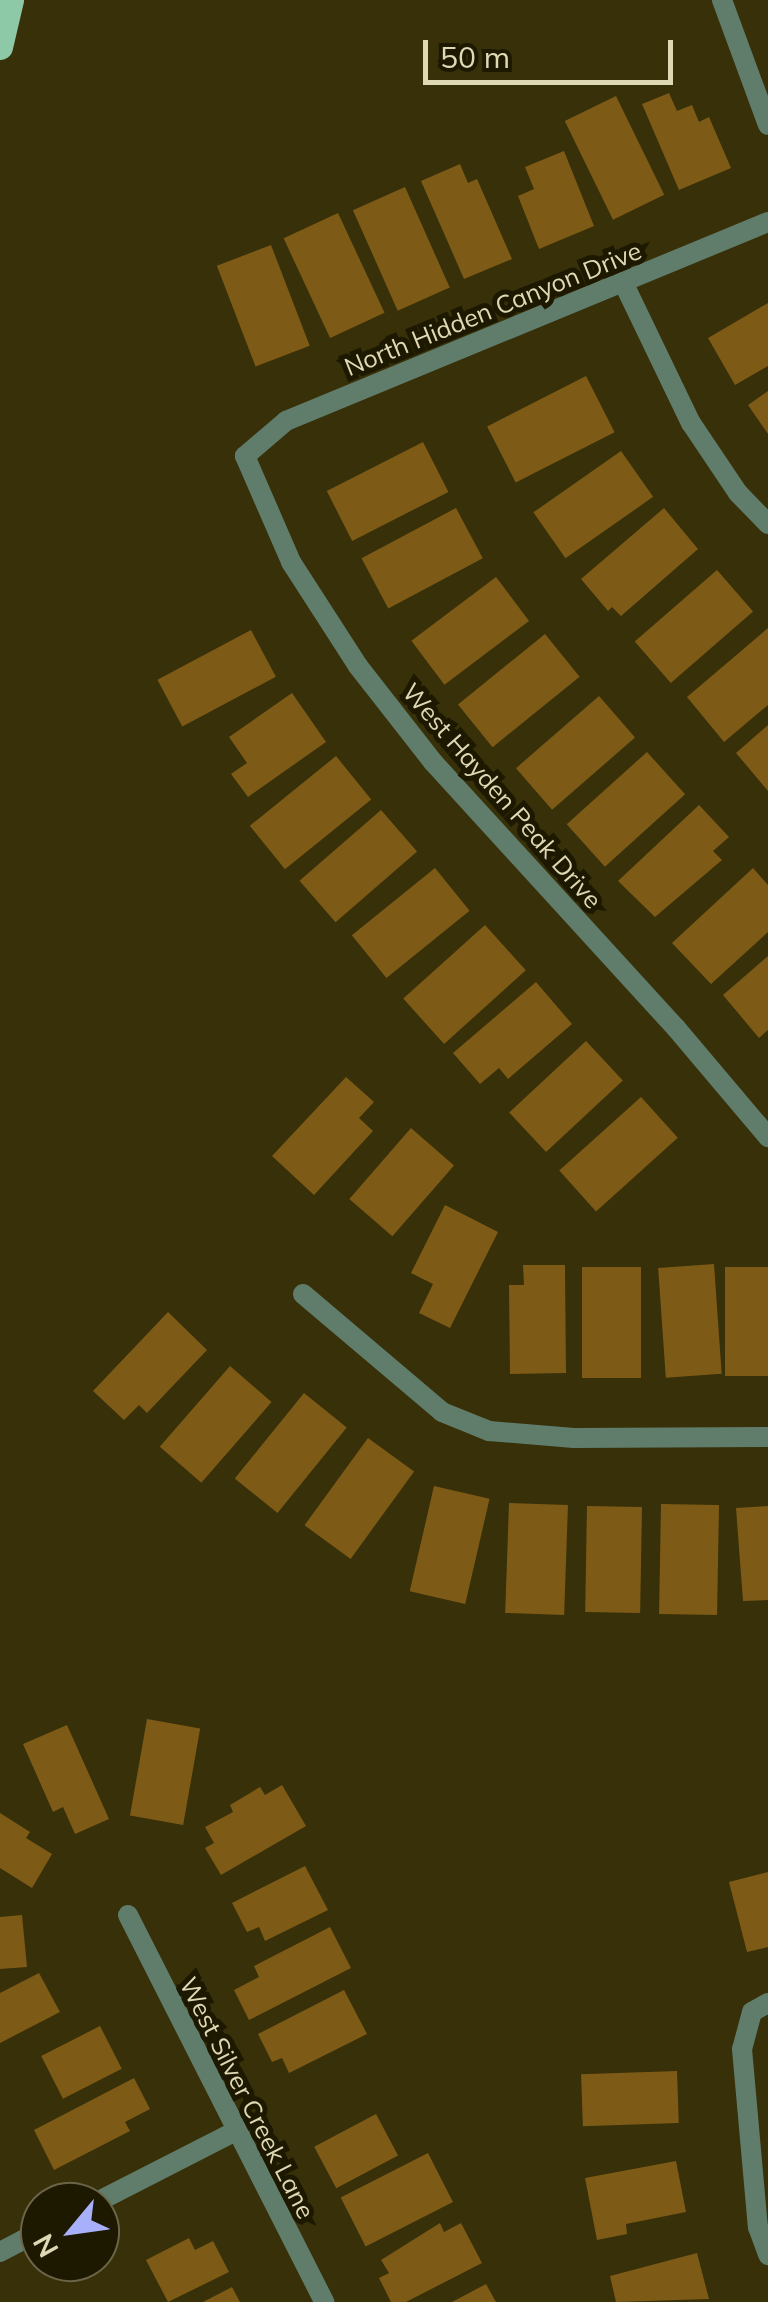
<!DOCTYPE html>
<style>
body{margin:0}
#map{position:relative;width:768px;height:2302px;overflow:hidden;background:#373009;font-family:Mulish,sans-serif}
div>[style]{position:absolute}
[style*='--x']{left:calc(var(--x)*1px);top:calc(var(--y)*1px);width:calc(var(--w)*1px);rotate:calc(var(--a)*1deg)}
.building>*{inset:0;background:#7e5a17;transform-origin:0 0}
.street>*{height:20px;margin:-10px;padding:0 10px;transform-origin:10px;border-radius:10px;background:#607d6c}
.primary>*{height:25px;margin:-12.5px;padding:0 12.5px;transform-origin:12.5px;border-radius:12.5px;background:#8ec9a7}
span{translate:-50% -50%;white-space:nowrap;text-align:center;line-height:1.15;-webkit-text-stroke:10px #1d1800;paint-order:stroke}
.street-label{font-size:25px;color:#dfd8b5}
.north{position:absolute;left:20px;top:2182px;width:100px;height:100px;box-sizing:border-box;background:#1d1800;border:2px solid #6b6548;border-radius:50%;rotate:241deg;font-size:28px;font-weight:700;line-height:40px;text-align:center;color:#dfd8b5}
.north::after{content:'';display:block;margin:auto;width:35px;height:45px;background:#a8b0fc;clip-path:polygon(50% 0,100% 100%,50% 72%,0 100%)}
.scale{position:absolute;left:423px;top:40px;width:250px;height:45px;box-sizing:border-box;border:5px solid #dfd8b5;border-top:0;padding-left:12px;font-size:30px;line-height:35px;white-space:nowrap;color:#dfd8b5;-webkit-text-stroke:8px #1d1800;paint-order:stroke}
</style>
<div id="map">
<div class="building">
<div style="clip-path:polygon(669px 93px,677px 111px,692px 105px,699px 122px,709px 117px,731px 168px,679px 190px,642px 104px)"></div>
<div style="left:616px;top:96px;width:110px;height:57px;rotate:64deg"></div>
<div style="clip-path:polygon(564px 151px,594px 226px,539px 249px,518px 196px,534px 189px,525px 167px)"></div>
<div style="clip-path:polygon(460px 164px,468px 183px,477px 179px,512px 259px,464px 279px,421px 181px)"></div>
<div style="left:405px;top:187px;width:110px;height:57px;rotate:66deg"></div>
<div style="left:338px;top:213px;width:110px;height:60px;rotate:65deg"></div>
<div style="left:271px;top:245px;width:108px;height:58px;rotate:69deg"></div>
<div style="clip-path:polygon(768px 303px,768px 366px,735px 385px,708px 338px)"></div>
<div style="left:586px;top:376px;width:63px;height:111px;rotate:63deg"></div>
<div style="clip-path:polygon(768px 391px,768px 434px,748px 405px)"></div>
<div style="left:423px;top:442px;width:56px;height:108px;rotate:63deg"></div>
<div style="left:621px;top:451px;width:56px;height:107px;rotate:55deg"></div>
<div style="left:456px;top:508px;width:57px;height:107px;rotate:62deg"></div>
<div style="clip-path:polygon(664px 508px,698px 549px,621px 616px,612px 607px,608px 611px,581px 579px)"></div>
<div style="left:717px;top:570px;width:55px;height:109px;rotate:49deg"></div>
<div style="left:496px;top:577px;width:55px;height:106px;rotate:53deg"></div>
<div style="clip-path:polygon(768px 628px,768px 705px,724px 742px,687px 697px)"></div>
<div style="left:251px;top:630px;width:53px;height:106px;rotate:62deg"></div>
<div style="left:545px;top:634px;width:55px;height:112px;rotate:51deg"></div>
<div style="clip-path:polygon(292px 693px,326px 742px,248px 797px,231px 774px,247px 763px,229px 737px)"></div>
<div style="left:599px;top:696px;width:55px;height:110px;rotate:49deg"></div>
<div style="clip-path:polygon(768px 725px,768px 791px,736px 753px)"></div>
<div style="left:647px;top:752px;width:57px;height:108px;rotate:48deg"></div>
<div style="left:336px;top:756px;width:56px;height:111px;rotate:51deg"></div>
<div style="clip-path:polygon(699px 805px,729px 837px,713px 851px,722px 860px,655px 917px,618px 881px)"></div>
<div style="left:381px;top:810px;width:55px;height:108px;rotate:49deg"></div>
<div style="left:435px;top:868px;width:55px;height:107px;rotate:51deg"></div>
<div style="clip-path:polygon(753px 868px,768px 885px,768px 932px,711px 984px,672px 943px)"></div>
<div style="left:485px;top:925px;width:61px;height:110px;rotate:48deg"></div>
<div style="clip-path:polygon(768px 956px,768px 1030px,759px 1038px,723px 995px)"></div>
<div style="clip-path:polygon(536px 982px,572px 1024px,508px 1079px,499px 1068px,480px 1084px,453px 1053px)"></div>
<div style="left:586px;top:1041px;width:54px;height:105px;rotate:47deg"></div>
<div style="clip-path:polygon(346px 1077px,374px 1102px,359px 1118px,373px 1131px,314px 1195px,272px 1156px)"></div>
<div style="left:641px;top:1097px;width:55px;height:110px;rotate:48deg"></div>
<div style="left:411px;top:1128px;width:57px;height:94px;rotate:41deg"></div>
<div style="clip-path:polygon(445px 1205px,498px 1232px,450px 1328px,419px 1313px,433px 1284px,411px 1273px)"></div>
<div style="left:714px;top:1264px;width:110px;height:56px;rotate:86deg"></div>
<div style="clip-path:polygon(523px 1265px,565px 1265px,566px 1373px,510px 1374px,509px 1285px,524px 1285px)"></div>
<div style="left:582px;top:1267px;width:59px;height:111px"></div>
<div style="left:768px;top:1267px;width:109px;height:43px;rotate:90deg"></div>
<div style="clip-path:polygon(168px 1312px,207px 1350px,147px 1413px,139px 1405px,124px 1420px,93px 1391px)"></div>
<div style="left:230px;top:1366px;width:55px;height:107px;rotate:41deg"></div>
<div style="left:304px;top:1393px;width:55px;height:110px;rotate:39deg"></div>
<div style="left:368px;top:1438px;width:57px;height:108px;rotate:36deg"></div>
<div style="left:434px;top:1486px;width:57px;height:108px;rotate:13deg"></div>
<div style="left:509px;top:1503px;width:59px;height:110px;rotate:2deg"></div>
<div style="left:661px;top:1504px;width:58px;height:110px;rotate:1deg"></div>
<div style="left:587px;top:1506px;width:55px;height:106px;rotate:1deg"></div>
<div style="clip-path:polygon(768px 1506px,768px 1600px,743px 1601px,736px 1508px)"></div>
<div style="left:147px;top:1719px;width:54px;height:98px;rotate:10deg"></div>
<div style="clip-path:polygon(67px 1725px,109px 1819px,75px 1834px,63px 1807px,53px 1812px,23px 1744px)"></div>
<div style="clip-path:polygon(282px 1785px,306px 1826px,221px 1875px,205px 1848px,214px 1843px,205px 1827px,233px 1812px,230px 1805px,260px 1787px,265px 1795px)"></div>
<div style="clip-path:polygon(0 1813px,30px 1832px,26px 1838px,52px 1854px,32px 1888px,0 1868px)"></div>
<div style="clip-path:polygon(305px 1866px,328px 1910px,265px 1941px,259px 1927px,247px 1932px,232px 1903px)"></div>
<div style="clip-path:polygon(768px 1872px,768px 1947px,747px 1952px,729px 1882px)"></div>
<div style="clip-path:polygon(22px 1915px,27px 1967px,0 1969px,0 1917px)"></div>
<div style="clip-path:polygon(330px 1927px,351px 1968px,249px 2020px,234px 1990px,259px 1977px,254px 1966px)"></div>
<div style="clip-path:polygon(39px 1973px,60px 2012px,0 2043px,0 1993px)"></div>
<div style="clip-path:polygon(344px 1990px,367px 2034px,289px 2073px,282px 2058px,272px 2062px,258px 2034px)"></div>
<div style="left:100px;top:2026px;width:48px;height:66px;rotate:63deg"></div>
<div style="left:677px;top:2071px;width:52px;height:96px;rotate:88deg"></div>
<div style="clip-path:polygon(134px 2078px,150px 2109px,125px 2122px,130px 2131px,54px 2170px,34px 2130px)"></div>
<div style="left:376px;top:2114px;width:47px;height:70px;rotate:62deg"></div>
<div style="left:428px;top:2153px;width:55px;height:98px;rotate:63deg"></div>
<div style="clip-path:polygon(676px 2161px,686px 2212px,626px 2224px,627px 2234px,597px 2240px,585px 2178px)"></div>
<div style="clip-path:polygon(440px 2223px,444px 2232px,461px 2223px,482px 2263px,406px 2302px,391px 2302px,379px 2278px,389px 2273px,381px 2260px)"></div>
<div style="clip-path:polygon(189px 2238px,195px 2250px,213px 2241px,229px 2272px,168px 2302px,146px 2260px)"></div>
<div style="clip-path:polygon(697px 2253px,709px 2299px,616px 2302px,610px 2276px)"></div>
<div style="clip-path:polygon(486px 2284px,496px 2302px,452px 2302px)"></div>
<div style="clip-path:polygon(232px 2287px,240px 2302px,203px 2302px)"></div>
</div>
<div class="street">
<div style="--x:722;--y:0;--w:133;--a:69.8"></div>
<div style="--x:768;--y:222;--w:521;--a:157.57"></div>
<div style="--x:286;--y:421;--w:54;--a:139.5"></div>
<div style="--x:245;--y:456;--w:116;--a:66.5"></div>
<div style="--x:291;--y:562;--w:124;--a:57.2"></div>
<div style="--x:358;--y:666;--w:122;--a:52"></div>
<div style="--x:433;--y:762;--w:360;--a:47.6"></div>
<div style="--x:676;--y:1028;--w:143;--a:49.8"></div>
<div style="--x:623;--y:282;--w:157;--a:64.3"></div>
<div style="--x:691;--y:423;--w:84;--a:56.1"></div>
<div style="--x:738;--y:493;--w:43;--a:45.9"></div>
<div style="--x:303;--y:1294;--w:182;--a:40.3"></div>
<div style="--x:442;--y:1412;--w:51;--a:22"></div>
<div style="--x:489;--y:1431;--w:85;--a:4.7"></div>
<div style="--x:574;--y:1438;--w:194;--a:-0.3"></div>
<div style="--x:128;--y:1915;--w:434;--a:63.1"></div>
<div style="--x:768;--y:2003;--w:18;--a:151"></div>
<div style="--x:752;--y:2012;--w:38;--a:105"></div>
<div style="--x:742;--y:2049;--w:179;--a:84.9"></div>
<div style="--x:758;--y:2227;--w:30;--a:70"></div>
<div style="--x:97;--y:2202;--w:154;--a:-27.1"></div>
<div style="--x:0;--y:2252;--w:45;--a:-27.7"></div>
</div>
<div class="primary">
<div style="--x:0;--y:47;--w:48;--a:-76.8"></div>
</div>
<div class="street-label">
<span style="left:493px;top:309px;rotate:-22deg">North Hidden Canyon Drive</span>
<span style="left:502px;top:796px;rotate:49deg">West Hayden Peak Drive</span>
<span style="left:247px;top:2098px;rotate:63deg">West Silver Creek Lane</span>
</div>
<div class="north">N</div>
<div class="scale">50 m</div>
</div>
